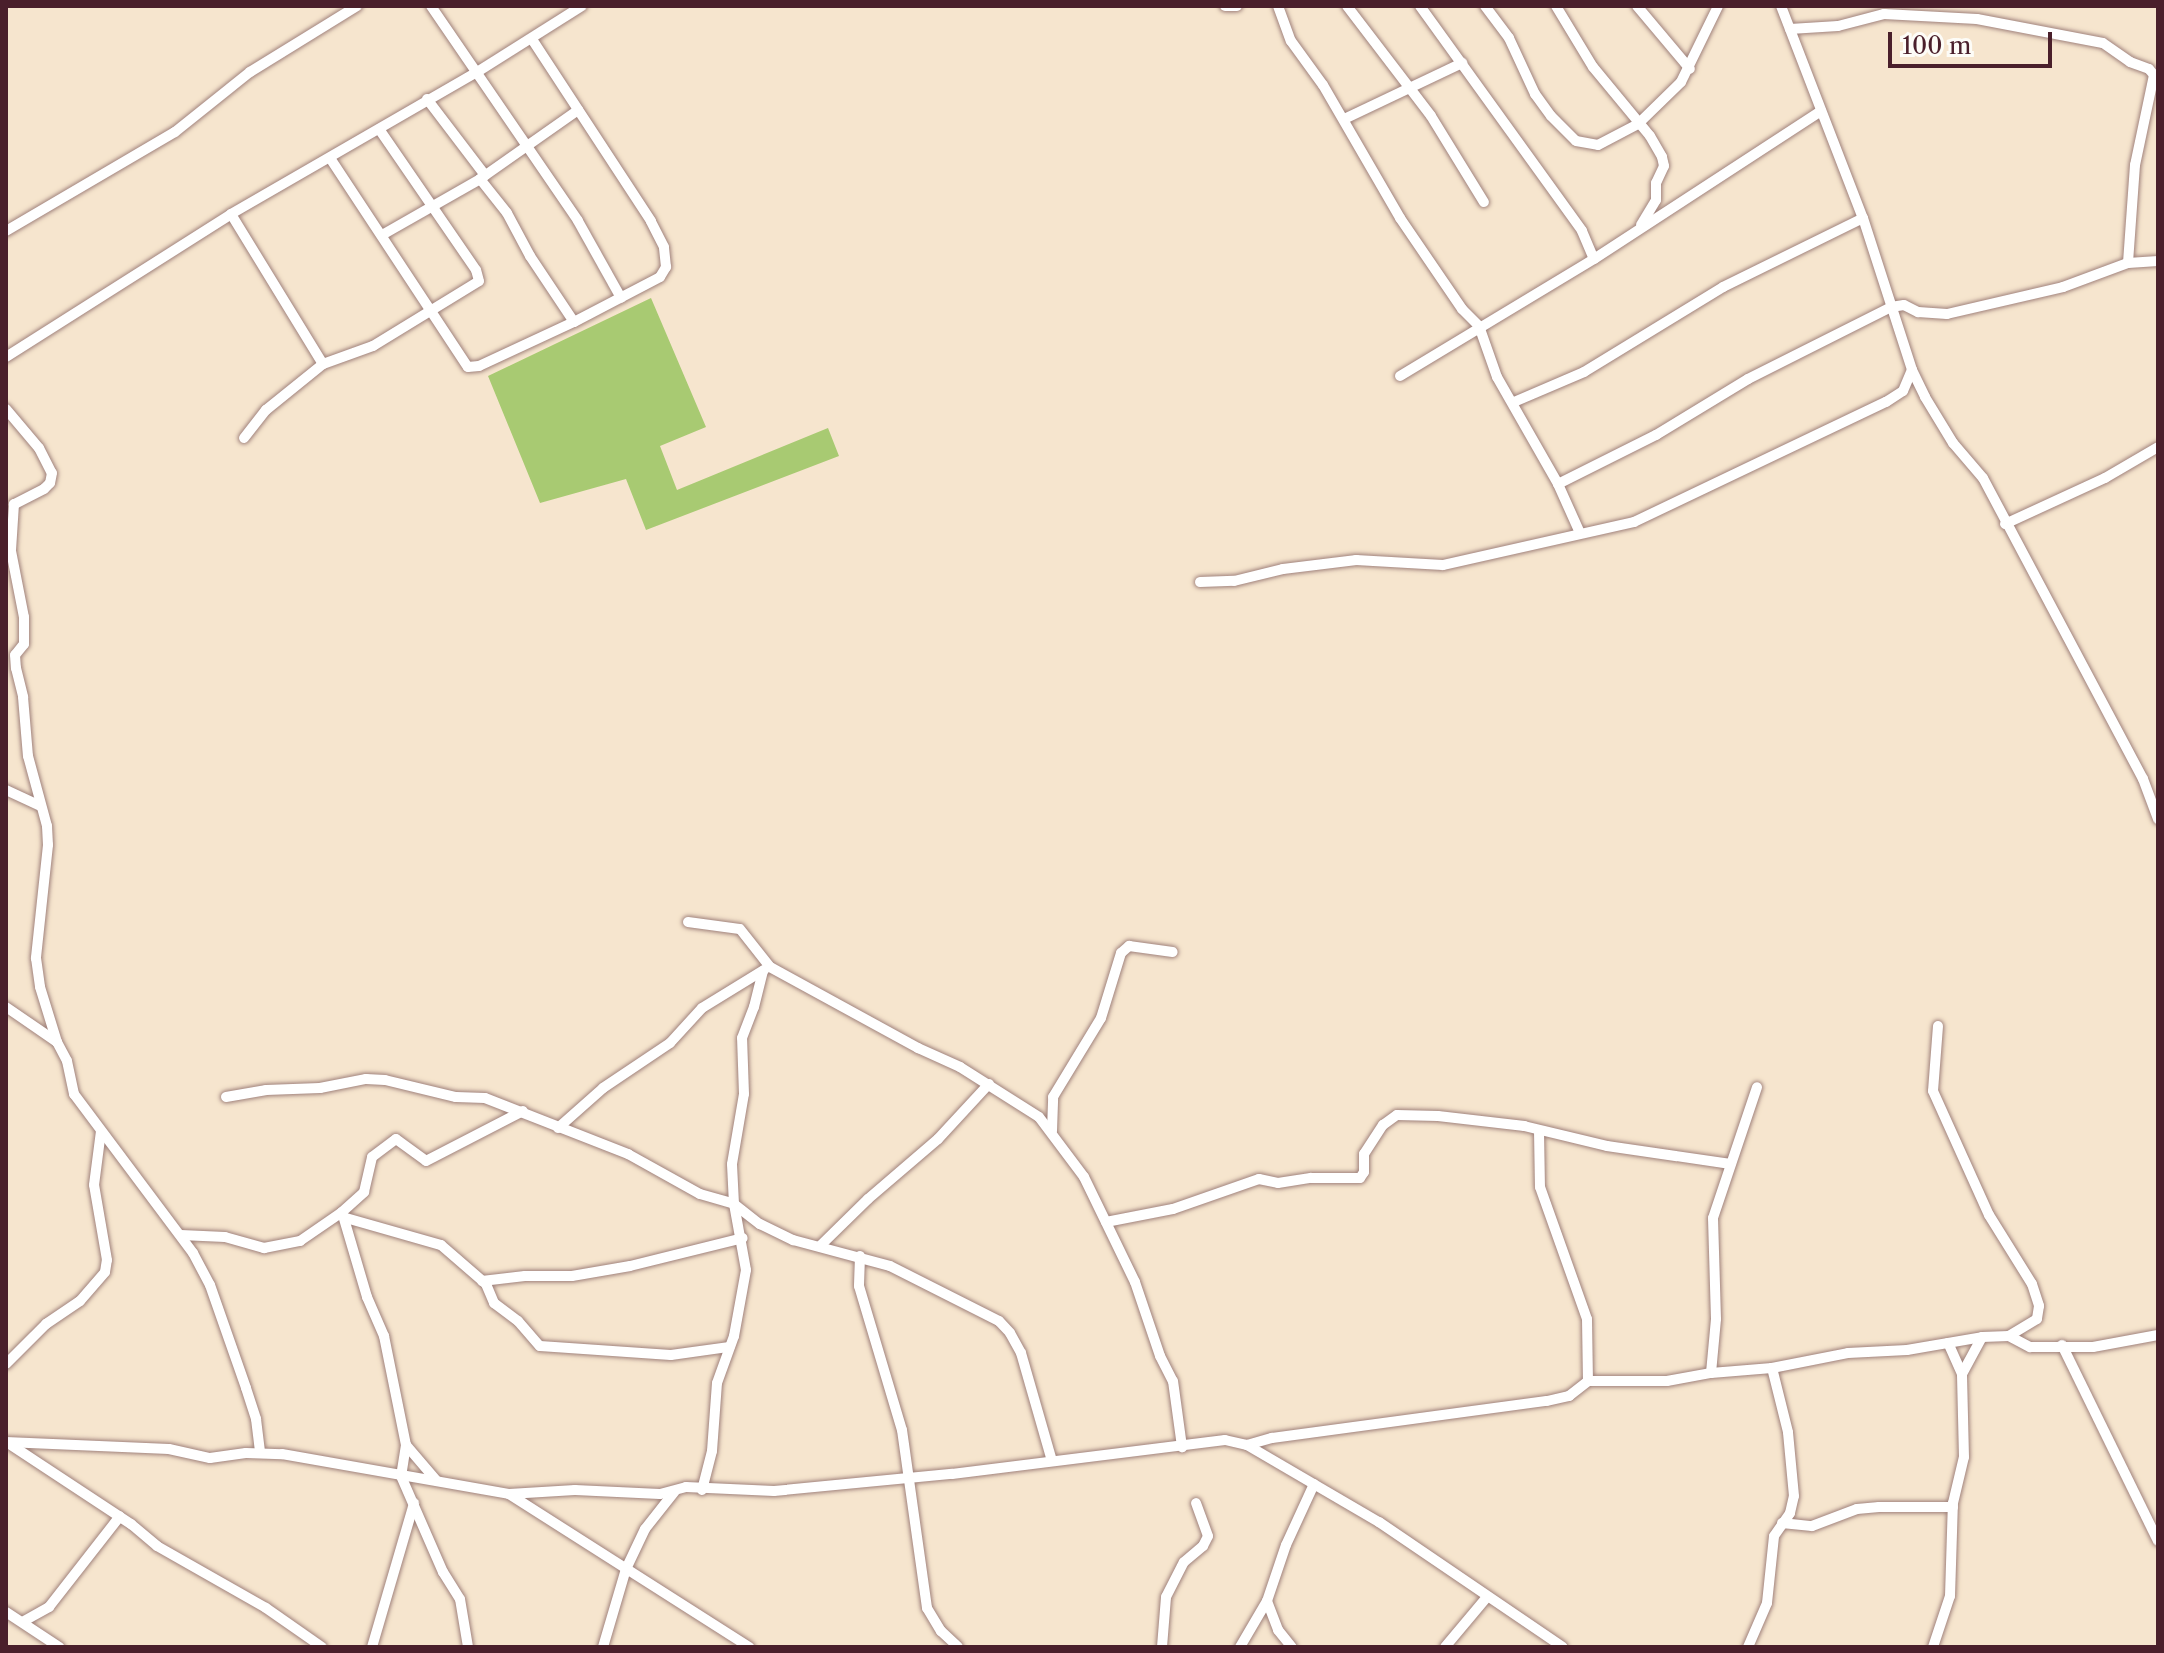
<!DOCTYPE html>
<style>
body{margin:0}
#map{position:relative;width:2164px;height:1653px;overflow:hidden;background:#f6e5ce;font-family:"Libre Caslon Text",serif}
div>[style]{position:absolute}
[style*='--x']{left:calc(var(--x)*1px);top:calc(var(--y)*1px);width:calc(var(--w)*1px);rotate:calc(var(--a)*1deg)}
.green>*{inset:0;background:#a8ca72}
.roads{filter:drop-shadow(0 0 2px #a0827c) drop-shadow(0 0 2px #a0827c)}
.street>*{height:10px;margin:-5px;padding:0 5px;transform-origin:5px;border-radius:5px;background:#fff}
span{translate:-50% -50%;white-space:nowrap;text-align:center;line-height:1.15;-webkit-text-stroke:6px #fdfcf7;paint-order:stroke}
.frame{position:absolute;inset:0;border:8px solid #4a1f2b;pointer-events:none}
.scale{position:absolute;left:1888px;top:32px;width:164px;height:36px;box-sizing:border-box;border:4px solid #4a1f2b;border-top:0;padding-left:10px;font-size:24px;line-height:28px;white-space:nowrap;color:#4a1f2b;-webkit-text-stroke:6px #fdfcf7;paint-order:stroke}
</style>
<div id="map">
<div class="green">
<div style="clip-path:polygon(651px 298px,706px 427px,660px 446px,677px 490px,828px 428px,839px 456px,646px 530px,626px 479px,540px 503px,488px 376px)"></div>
</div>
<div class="roads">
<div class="street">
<div style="--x:431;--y:6;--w:260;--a:55.6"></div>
<div style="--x:578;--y:221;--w:88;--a:60.8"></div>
<div style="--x:1225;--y:6;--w:12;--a:0"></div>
<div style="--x:1278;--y:6;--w:37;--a:70"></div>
<div style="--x:1291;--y:41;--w:54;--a:54"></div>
<div style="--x:1323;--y:85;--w:154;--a:59.9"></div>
<div style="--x:1400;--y:218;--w:110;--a:55.7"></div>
<div style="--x:1462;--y:309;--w:24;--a:45"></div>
<div style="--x:1479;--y:326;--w:54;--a:70.6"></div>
<div style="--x:1497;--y:377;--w:123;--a:60.3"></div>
<div style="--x:1558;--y:484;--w:54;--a:65.8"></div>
<div style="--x:1347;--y:6;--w:138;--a:52.6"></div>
<div style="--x:1431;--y:116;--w:101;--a:58.4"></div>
<div style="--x:1420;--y:6;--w:277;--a:54.2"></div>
<div style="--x:1582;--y:231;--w:30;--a:67"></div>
<div style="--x:1485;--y:6;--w:40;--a:53"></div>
<div style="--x:1509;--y:38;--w:62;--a:65.1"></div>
<div style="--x:1535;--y:94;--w:27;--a:54"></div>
<div style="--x:1551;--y:116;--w:35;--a:45"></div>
<div style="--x:1576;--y:141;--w:22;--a:10"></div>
<div style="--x:1598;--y:145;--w:45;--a:-27.7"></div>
<div style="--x:1638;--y:124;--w:60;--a:-44.3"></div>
<div style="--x:1681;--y:82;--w:85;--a:-64"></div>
<div style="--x:1556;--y:6;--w:71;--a:58.8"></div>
<div style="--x:1593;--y:67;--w:89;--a:50.4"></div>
<div style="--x:1650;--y:136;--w:24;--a:60"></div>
<div style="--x:1662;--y:157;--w:9;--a:77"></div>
<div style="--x:1664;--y:166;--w:19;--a:115"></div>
<div style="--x:1656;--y:183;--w:17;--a:90"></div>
<div style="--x:1656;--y:200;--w:29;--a:121"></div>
<div style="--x:1637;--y:6;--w:82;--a:49.9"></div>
<div style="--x:1781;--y:6;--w:227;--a:68.9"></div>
<div style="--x:1863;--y:218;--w:160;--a:72.1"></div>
<div style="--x:1912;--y:370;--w:30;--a:64"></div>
<div style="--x:1925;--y:397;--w:54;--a:58.7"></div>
<div style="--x:1953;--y:443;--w:46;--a:49.4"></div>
<div style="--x:1983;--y:478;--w:341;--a:62"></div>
<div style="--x:2143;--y:779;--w:43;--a:69.4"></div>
<div style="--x:1790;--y:29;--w:48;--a:-3.6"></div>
<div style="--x:1838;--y:26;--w:48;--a:-14.6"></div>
<div style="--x:1884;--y:14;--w:93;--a:3.1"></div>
<div style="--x:1977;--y:19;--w:128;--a:10.8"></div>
<div style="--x:2103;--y:43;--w:33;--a:35"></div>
<div style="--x:2130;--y:62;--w:20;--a:20"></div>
<div style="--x:2149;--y:69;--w:8;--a:50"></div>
<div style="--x:2154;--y:75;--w:92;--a:101.9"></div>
<div style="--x:2135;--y:165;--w:98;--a:94.1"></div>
<div style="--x:427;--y:99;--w:96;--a:52.7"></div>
<div style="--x:1344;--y:119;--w:131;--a:-25.4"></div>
<div style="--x:330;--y:158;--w:250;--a:56.6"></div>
<div style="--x:468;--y:367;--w:11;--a:-5"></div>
<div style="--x:479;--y:366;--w:105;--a:-24.9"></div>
<div style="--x:574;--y:322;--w:97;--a:-27.6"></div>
<div style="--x:660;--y:277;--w:12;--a:-59"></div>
<div style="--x:666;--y:267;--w:20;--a:-96"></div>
<div style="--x:664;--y:247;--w:29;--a:-117"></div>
<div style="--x:651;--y:221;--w:217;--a:-123.2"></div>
<div style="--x:480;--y:179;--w:43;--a:51.5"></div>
<div style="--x:507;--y:213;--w:49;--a:61.9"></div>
<div style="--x:530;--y:256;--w:79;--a:56.3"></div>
<div style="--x:231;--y:214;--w:176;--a:58.5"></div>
<div style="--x:6;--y:231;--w:196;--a:-30.4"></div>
<div style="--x:175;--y:132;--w:96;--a:-38.7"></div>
<div style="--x:250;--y:72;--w:126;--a:-31.7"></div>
<div style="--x:382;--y:235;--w:113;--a:-29.7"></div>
<div style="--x:480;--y:179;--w:120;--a:-35.1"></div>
<div style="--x:6;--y:357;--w:267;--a:-32.4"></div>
<div style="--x:231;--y:214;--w:284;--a:-30"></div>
<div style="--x:477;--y:72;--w:124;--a:-32.2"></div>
<div style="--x:1400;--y:376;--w:227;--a:-31.1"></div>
<div style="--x:1594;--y:259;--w:271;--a:-33.1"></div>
<div style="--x:1514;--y:402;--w:76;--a:-23.2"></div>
<div style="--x:1584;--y:372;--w:163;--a:-31.4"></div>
<div style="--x:1723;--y:287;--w:156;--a:-26.2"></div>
<div style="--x:6;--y:409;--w:51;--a:49.8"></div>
<div style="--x:39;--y:448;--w:28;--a:63"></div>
<div style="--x:52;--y:473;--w:10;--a:101"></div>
<div style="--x:50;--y:483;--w:8;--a:135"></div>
<div style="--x:44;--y:489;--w:34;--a:153"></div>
<div style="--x:14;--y:504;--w:47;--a:93.7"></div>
<div style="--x:11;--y:551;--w:67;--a:78.9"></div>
<div style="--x:24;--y:617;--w:27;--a:90"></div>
<div style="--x:24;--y:644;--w:14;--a:129"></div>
<div style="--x:15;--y:655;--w:13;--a:86"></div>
<div style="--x:16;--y:668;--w:30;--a:76"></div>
<div style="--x:23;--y:697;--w:59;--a:85.2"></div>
<div style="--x:28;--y:756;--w:73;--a:74.8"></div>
<div style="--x:47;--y:826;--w:19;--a:87"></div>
<div style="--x:48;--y:845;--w:114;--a:96.1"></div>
<div style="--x:36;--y:958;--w:29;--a:82"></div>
<div style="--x:40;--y:987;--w:58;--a:72.8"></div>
<div style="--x:244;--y:438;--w:36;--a:-52"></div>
<div style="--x:266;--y:410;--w:73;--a:-38.9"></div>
<div style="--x:323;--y:364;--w:53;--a:-19.8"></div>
<div style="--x:373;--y:346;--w:124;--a:-31.5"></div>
<div style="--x:479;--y:281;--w:11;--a:-105"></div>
<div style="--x:476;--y:270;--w:171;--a:-124.5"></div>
<div style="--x:1558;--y:484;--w:110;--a:-26.6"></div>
<div style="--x:1656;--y:435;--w:108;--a:-31.3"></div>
<div style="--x:1748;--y:379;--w:160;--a:-26.7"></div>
<div style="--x:1891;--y:307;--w:13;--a:-9"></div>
<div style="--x:1904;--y:305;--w:16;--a:27"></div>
<div style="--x:1918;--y:312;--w:29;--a:4"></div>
<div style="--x:1947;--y:314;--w:119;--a:-13.1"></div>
<div style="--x:2063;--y:287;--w:69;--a:-20.3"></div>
<div style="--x:2128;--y:263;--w:30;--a:-4"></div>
<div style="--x:2005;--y:524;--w:110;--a:-24.7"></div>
<div style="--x:2105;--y:478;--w:61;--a:-30.3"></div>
<div style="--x:1200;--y:582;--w:34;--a:-2"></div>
<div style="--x:1234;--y:581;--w:50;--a:-13.8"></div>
<div style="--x:1283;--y:569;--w:74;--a:-7"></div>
<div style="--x:1356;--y:560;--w:87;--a:3.3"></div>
<div style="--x:1443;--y:565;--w:196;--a:-12.7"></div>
<div style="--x:1634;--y:522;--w:279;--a:-25.5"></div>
<div style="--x:1886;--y:402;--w:20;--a:-33"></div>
<div style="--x:1903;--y:391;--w:23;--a:-67"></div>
<div style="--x:6;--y:790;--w:38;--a:25"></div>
<div style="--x:688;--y:922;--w:52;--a:7.7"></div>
<div style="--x:740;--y:929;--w:48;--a:51.7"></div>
<div style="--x:770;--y:967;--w:169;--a:28.7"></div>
<div style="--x:918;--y:1048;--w:46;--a:24.3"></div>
<div style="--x:960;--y:1067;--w:93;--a:32.3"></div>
<div style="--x:1039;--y:1117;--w:75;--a:53.1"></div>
<div style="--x:1084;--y:1177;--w:117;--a:64.1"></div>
<div style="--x:1135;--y:1282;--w:78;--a:71.3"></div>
<div style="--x:1160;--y:1356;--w:28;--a:63"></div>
<div style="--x:1173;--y:1381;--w:67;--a:82.2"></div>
<div style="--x:6;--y:1007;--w:62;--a:34.5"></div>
<div style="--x:57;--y:1042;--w:21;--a:62"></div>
<div style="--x:67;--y:1061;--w:34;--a:78"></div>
<div style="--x:74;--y:1094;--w:199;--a:53.2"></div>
<div style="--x:193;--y:1253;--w:36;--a:62"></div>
<div style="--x:210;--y:1285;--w:109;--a:70.7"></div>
<div style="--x:246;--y:1388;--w:33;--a:72"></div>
<div style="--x:256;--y:1419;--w:34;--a:83"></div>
<div style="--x:1938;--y:1026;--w:65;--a:94.4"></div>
<div style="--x:1933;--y:1091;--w:136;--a:65.7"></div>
<div style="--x:1989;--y:1215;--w:81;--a:58.1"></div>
<div style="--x:2032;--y:1284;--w:23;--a:72"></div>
<div style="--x:2039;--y:1306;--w:13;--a:99"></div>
<div style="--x:2037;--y:1319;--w:33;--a:149"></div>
<div style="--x:226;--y:1097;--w:41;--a:-9.9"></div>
<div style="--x:266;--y:1090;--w:54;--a:-2.1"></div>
<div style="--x:320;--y:1088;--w:47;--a:-11.1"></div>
<div style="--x:366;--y:1079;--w:19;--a:3"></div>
<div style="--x:385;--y:1080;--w:73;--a:13.5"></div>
<div style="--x:456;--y:1097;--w:29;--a:2"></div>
<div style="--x:485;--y:1098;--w:154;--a:21.4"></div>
<div style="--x:628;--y:1154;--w:82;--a:29.1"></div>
<div style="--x:700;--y:1194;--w:35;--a:16"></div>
<div style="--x:734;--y:1204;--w:33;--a:38"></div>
<div style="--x:760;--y:1224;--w:37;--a:26"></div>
<div style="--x:793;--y:1240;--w:100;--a:15"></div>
<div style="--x:890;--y:1266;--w:122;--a:26.8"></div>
<div style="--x:999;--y:1321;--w:16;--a:47"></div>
<div style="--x:1010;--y:1333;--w:23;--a:61"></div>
<div style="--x:1021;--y:1353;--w:112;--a:74"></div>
<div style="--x:558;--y:1128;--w:60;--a:-41.6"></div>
<div style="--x:603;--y:1088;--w:81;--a:-33.9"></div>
<div style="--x:670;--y:1043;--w:47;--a:-47.6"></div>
<div style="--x:702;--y:1008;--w:73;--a:-31.5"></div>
<div style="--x:1052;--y:1131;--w:34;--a:-88"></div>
<div style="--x:1053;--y:1097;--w:92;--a:-58.7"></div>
<div style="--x:1101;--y:1018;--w:68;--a:-72.9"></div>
<div style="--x:1121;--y:953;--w:11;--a:-41"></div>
<div style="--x:1129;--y:946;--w:44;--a:7.8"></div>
<div style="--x:1539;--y:1131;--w:56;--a:89"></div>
<div style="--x:1540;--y:1187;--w:140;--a:70.4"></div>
<div style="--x:1587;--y:1319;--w:62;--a:89.1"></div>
<div style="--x:342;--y:1212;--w:89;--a:73.6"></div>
<div style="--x:367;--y:1297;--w:43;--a:66.4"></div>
<div style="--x:384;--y:1336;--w:111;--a:78.6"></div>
<div style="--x:406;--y:1445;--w:31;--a:99"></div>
<div style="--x:401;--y:1476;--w:105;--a:66.4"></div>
<div style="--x:443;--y:1572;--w:32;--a:58"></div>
<div style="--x:460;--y:1599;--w:49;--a:80.5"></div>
<div style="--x:346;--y:1218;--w:99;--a:15.9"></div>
<div style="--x:441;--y:1245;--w:60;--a:40.9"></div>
<div style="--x:486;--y:1284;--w:21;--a:67"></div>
<div style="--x:494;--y:1303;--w:30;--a:37"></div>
<div style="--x:518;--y:1321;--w:33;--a:49"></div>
<div style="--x:540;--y:1346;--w:131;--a:3.9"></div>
<div style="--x:671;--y:1355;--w:59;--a:-7.9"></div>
<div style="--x:1106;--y:1222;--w:68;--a:-11"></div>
<div style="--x:1173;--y:1209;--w:91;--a:-19.2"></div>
<div style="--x:1259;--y:1179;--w:19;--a:12"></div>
<div style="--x:1278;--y:1183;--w:33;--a:-9"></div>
<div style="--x:1311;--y:1178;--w:49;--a:0"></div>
<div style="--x:1360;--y:1178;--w:7;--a:-56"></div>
<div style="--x:1364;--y:1172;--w:18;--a:-90"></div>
<div style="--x:1364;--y:1154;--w:35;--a:-57"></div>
<div style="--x:1383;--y:1125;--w:17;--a:-36"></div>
<div style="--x:1397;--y:1115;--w:41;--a:1.4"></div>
<div style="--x:1438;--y:1116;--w:87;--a:6.6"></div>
<div style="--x:1524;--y:1126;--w:85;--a:13.5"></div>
<div style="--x:1607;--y:1146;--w:125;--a:8.3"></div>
<div style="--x:181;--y:1235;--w:44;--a:2.6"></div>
<div style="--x:225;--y:1237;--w:41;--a:15.8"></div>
<div style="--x:264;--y:1248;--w:37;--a:-11"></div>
<div style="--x:300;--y:1241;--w:51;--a:-34.6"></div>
<div style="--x:342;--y:1212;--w:30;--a:-42"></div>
<div style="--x:364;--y:1192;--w:36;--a:-77"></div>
<div style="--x:372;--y:1157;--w:30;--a:-37"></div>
<div style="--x:396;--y:1139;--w:37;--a:36"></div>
<div style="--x:426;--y:1161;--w:109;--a:-27.3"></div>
<div style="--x:820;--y:1246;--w:67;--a:-44.4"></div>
<div style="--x:868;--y:1199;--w:92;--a:-40.6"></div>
<div style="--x:938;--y:1139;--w:75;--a:-47.2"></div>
<div style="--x:860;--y:1256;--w:30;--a:92"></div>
<div style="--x:859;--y:1286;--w:150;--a:73.4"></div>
<div style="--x:902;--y:1430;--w:180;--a:82"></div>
<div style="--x:927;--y:1608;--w:27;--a:59"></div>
<div style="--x:941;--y:1631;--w:23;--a:43"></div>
<div style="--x:482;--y:1281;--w:43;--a:-6.6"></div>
<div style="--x:525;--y:1276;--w:47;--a:0"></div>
<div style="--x:572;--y:1276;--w:59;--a:-9.8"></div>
<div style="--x:630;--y:1266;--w:116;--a:-13.9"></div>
<div style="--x:2062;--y:1345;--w:218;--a:63.9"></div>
<div style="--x:6;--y:1364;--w:57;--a:-45"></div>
<div style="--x:46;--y:1324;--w:41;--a:-34.1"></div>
<div style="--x:80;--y:1301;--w:38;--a:-49"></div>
<div style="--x:105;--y:1272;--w:12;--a:-81"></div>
<div style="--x:107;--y:1260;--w:76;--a:-99.8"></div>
<div style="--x:94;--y:1185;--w:54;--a:-82.6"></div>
<div style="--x:1711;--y:1373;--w:54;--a:-84.7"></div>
<div style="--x:1716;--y:1319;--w:101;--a:-91.7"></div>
<div style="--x:1713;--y:1218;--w:138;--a:-71.4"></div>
<div style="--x:1962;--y:1374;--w:42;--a:-61.6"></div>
<div style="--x:6;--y:1442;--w:163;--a:2.5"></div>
<div style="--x:169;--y:1449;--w:42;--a:12.4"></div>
<div style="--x:210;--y:1458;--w:36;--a:-8"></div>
<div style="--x:246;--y:1453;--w:36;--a:2"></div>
<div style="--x:282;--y:1454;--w:230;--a:10"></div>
<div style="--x:509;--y:1494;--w:66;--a:-3.5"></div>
<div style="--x:575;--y:1490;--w:85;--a:2.7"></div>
<div style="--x:660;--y:1494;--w:27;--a:-15"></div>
<div style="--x:686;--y:1487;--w:88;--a:2.6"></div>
<div style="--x:774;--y:1491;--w:179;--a:-5.5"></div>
<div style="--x:952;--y:1474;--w:275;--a:-7.1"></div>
<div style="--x:1225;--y:1440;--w:23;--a:13"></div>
<div style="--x:1247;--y:1445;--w:26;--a:-16"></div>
<div style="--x:1272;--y:1438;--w:277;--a:-7.7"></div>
<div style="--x:1547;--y:1401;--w:23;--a:-13"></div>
<div style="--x:1569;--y:1396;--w:24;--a:-38"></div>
<div style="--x:1588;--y:1381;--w:79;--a:0"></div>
<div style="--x:1667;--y:1381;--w:45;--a:-10.3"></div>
<div style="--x:1711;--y:1373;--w:61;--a:-4.7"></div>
<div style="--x:1772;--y:1368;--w:77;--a:-11.2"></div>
<div style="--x:1848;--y:1353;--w:59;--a:-2.9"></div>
<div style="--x:1907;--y:1350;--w:76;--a:-9.8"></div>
<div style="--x:1982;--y:1337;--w:27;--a:-2"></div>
<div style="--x:2009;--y:1336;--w:24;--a:28"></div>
<div style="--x:2030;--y:1347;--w:63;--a:0"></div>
<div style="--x:2093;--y:1347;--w:66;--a:-10.5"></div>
<div style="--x:11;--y:1445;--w:144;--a:33.4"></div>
<div style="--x:131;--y:1524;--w:34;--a:40"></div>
<div style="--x:157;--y:1546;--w:125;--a:29.6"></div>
<div style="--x:266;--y:1608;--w:68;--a:34.9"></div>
<div style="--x:406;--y:1445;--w:46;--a:49.4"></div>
<div style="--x:1247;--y:1445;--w:153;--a:30.3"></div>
<div style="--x:1379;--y:1522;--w:222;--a:34.2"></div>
<div style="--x:702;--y:1490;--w:40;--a:-75.6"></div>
<div style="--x:712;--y:1451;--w:68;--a:-85.8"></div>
<div style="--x:717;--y:1383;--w:50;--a:-70.1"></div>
<div style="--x:734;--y:1336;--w:67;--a:-79.7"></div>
<div style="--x:746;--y:1270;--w:67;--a:-100.3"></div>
<div style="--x:734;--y:1204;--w:40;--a:-92.9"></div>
<div style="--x:732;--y:1164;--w:71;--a:-80.3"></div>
<div style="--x:744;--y:1094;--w:56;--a:-92"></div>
<div style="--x:742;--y:1038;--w:33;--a:-69"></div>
<div style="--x:754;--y:1007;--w:37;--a:-76"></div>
<div style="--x:509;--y:1494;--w:285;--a:32.5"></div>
<div style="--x:1782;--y:1523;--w:30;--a:6"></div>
<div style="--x:1812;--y:1526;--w:48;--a:-20.7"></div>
<div style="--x:1857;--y:1509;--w:22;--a:-5"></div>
<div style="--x:1879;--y:1507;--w:74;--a:0"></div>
<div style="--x:1267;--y:1601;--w:31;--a:69"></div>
<div style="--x:1278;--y:1630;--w:22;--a:51"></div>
<div style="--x:6;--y:1612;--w:64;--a:33.4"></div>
<div style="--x:24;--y:1621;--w:29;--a:-29"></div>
<div style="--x:49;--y:1607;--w:115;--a:-52"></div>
<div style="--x:372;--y:1647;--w:150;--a:-73.7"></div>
<div style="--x:603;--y:1647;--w:81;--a:-73.6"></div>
<div style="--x:626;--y:1569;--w:44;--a:-64.6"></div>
<div style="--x:645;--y:1529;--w:48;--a:-51.7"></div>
<div style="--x:1162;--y:1647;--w:50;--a:-85.4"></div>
<div style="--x:1166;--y:1597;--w:39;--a:-63"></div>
<div style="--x:1184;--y:1562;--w:25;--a:-40"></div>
<div style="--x:1203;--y:1546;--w:11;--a:-63"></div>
<div style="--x:1208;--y:1536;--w:35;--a:-110"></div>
<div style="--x:1240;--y:1647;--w:53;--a:-59.6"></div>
<div style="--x:1267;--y:1601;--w:59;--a:-71.3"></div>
<div style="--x:1286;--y:1545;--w:67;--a:-65.3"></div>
<div style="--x:1445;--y:1647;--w:65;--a:-50"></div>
<div style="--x:1748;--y:1647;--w:48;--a:-66.6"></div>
<div style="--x:1767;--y:1603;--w:67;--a:-84"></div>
<div style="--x:1774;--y:1536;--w:28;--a:-55"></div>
<div style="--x:1790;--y:1513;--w:17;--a:-77"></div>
<div style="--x:1794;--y:1496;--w:64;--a:-95.4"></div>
<div style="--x:1788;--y:1432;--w:66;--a:-104"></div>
<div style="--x:1933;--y:1647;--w:54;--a:-71.6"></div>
<div style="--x:1950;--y:1596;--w:93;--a:-88.2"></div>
<div style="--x:1953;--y:1503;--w:47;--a:-76.6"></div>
<div style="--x:1964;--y:1457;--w:83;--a:-91.4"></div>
<div style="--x:1962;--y:1374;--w:34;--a:-114"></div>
</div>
</div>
<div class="frame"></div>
<div class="scale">100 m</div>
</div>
